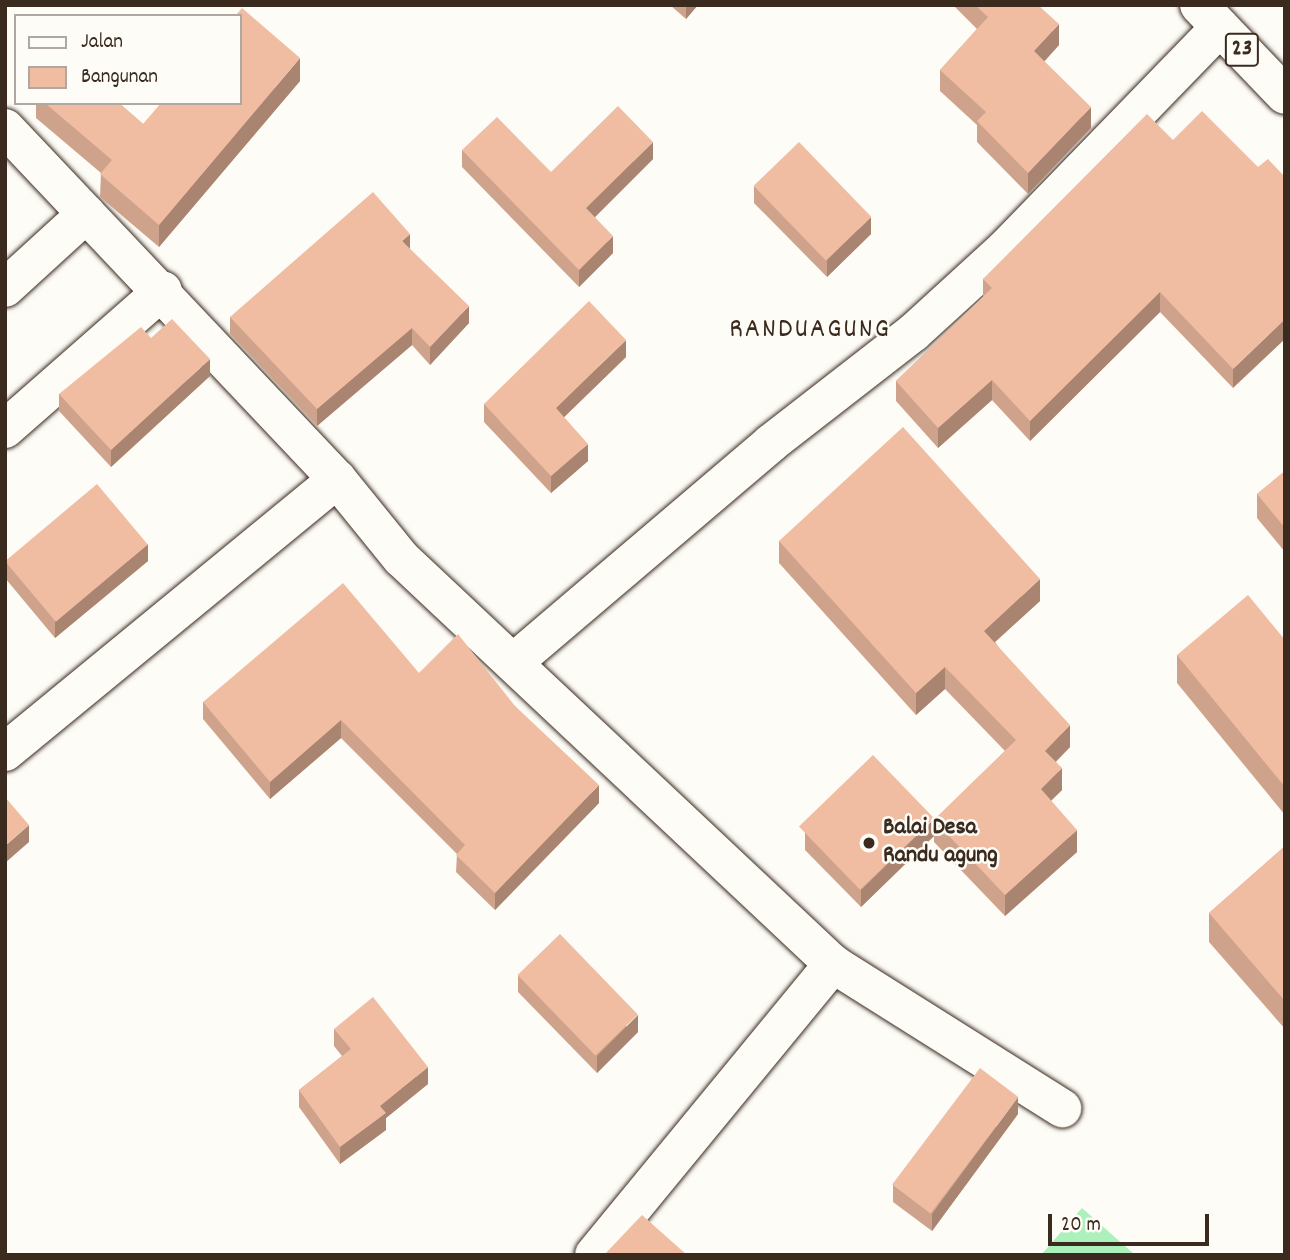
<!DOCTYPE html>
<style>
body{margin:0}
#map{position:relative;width:1290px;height:1260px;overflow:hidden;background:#fdfcf7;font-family:Dekko,sans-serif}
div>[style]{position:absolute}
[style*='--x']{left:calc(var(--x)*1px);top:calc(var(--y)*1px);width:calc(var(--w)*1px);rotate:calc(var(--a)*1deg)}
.green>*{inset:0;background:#acf1bc}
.roads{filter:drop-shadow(0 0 2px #3b2a1e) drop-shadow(0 0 2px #3b2a1e)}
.street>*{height:38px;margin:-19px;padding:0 19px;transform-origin:19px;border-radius:19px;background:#fdfcf7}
.highway>*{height:38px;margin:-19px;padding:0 19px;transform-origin:19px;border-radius:19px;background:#fdfcf7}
.wall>*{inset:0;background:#cfa38b}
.shaded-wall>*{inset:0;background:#a98471}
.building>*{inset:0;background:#f1bda2;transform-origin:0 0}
.dots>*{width:19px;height:19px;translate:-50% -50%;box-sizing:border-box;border:4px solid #fdfcf7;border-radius:50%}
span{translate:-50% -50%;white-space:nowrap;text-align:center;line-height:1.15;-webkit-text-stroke:5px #fdfcf7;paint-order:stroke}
.shield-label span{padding:2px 5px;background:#fdfcf7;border:2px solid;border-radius:5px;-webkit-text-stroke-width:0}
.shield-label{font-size:23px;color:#3b2a1e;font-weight:700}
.poi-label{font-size:24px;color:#3b2a1e;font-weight:700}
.left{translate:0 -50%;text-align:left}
.quarter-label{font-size:28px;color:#3b2a1e;letter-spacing:2px}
.frame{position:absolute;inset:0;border:7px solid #3b2a1e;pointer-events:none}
.legend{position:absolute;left:14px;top:14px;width:228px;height:91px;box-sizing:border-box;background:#fdfcf7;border:2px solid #afa8a0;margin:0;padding:9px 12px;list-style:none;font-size:21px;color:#3b2a1e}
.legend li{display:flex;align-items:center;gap:14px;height:35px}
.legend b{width:35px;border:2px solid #afa8a0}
.scale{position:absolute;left:1048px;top:1214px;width:161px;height:32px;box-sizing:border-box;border:4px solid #3b2a1e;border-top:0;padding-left:9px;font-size:21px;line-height:24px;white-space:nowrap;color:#3b2a1e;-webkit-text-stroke:5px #fdfcf7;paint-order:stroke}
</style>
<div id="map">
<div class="green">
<div style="clip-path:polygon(1082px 1208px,1135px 1255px,1041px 1255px)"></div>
</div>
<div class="roads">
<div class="street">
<div style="--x:5;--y:128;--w:483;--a:46.6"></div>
<div style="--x:337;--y:479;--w:102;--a:51"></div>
<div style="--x:401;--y:558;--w:593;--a:43.22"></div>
<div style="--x:833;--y:964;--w:271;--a:32.2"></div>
<div style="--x:5;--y:288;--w:110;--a:-42.4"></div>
<div style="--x:5;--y:429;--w:210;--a:-41.3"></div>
<div style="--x:514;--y:662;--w:338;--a:-40.4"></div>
<div style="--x:771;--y:443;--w:180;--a:-37.8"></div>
<div style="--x:913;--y:333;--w:125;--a:-42.4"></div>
<div style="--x:1005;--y:249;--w:309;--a:-45.9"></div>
<div style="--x:5;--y:752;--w:430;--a:-39.4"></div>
<div style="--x:594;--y:1255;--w:377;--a:-50.6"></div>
</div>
<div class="highway">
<div style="--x:1199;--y:5;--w:124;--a:46.3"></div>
</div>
</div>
<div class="wall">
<div style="clip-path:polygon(670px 5px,698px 5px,686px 19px)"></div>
<div style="clip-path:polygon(953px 5px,1038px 5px,1059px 45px,1044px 61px,1091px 128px,1028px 194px,977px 142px,977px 125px,940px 91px,940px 70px,977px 29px)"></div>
<div style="clip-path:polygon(300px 81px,159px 247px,100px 197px,101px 173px,36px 118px,36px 103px,119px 103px,143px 124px)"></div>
<div style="clip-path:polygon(1173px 140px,1258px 167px,1233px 388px,1160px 312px,1030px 441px,992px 400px,938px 448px,896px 401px,896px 381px,983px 297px,983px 279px)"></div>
<div style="clip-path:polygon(462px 150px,551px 172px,653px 159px,595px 217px,613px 253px,579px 287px,462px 167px)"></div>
<div style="clip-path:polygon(754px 186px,871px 234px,827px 277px,754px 203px)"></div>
<div style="clip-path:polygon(410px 249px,469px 323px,430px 365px,412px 345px,317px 426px,230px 334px,230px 317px)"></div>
<div style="clip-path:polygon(626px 357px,564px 417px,588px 461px,551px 493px,484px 422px,484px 404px)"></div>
<div style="clip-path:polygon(210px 376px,111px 467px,59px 411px,59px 394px)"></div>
<div style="clip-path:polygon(1285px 471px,1285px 552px,1257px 518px,1257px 494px)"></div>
<div style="clip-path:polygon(779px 541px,1040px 601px,995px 642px,1070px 747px,1056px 762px,1062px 790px,1051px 801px,1077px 852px,1005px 916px,934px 842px,934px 820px,1005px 751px,945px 689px,916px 715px,779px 563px)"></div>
<div style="clip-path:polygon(5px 561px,148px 561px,55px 638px,5px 578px)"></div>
<div style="clip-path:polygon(1285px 640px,1285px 815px,1177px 683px,1177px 655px)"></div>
<div style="clip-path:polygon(419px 673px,515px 706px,599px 803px,495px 910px,456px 872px,457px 854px,341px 738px,270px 799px,203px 719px,203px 702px)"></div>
<div style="clip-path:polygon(805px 832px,934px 836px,861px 907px,805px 850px)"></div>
<div style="clip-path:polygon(1285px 846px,1285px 1029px,1209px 942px,1209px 913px)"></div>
<div style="clip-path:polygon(518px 975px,638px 1032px,597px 1073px,518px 992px)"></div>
<div style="clip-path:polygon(334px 1029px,428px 1084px,386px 1118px,386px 1130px,340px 1164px,299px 1107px,299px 1090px,342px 1056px,334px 1046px)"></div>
<div style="clip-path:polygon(1018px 1114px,932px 1231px,893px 1202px,893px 1185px)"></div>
</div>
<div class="shaded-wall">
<div style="clip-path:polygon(686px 5px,698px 5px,686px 19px)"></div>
<div style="clip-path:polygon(1059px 24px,1059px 45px,1034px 73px,1034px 51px)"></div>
<div style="clip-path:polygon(300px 58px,300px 81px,159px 247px,159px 225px)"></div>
<div style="clip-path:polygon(1091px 107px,1091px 128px,1028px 194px,1028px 173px)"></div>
<div style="clip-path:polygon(653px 142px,653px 159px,586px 226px,586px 208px)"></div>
<div style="clip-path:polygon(871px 217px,871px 234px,827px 277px,827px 260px)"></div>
<div style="clip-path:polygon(410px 234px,410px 251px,402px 241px)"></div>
<div style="clip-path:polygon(613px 236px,613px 253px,579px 287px,579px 270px)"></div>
<div style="clip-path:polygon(1160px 292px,1160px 312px,1030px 441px,1030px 421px)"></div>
<div style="clip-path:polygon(469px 306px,469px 323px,430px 365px,430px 347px)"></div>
<div style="clip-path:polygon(1285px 319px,1285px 339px,1233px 388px,1233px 369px)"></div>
<div style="clip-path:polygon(412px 328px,412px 345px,317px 426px,317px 409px)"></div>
<div style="clip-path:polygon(626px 340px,626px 357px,556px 425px,556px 408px)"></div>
<div style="clip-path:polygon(210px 359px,210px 376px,111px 467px,111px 450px)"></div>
<div style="clip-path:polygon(992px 380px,992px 400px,938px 448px,938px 428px)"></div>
<div style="clip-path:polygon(588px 444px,588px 461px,551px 493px,551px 476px)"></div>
<div style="clip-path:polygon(148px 544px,148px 561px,55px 638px,55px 621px)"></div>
<div style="clip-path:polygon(1040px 579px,1040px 601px,984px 652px,984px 631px)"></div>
<div style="clip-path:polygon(945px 667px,945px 689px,916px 715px,916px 693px)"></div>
<div style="clip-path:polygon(341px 720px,341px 738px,270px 799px,270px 782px)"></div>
<div style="clip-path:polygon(1070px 725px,1070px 747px,1045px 772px,1045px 751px)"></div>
<div style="clip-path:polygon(1062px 768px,1062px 790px,1041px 810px,1041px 789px)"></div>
<div style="clip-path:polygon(599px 785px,599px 803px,495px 910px,495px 893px)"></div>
<div style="clip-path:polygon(934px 819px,934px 836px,861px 907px,861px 890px)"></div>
<div style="clip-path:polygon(29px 825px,29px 842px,5px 863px,5px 846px)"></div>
<div style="clip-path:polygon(1077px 830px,1077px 852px,1005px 916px,1005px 895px)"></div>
<div style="clip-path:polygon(638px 1015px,638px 1032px,597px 1073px,597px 1056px)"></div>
<div style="clip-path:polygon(428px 1067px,428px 1084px,386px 1118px,386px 1130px,340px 1164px,340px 1147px,380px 1106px)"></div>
<div style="clip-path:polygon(1018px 1097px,1018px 1114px,932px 1231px,932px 1214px)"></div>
</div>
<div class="building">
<div style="clip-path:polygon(975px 5px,1038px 5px,1059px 24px,1034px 51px,1091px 107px,1028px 173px,977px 121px,986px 112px,940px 70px,988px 17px)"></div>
<div style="clip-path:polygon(242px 8px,300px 58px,159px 225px,100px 174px,112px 160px,45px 103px,119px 103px,143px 124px,161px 103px,240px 103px,240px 16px,235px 16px)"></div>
<div style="clip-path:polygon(618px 106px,653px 142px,586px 208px,613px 236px,579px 270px,462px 150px,497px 117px,551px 172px)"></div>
<div style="clip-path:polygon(1202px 111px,1258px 167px,1268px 159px,1285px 177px,1285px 319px,1233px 369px,1160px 292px,1030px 421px,992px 380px,938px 428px,896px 381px,992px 288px,983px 279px,1147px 114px,1173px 140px)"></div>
<div style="left:799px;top:142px;width:104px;height:63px;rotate:46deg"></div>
<div style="clip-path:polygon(373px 192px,410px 234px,402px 241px,469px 306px,430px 347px,412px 328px,317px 409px,230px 317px)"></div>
<div style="clip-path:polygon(589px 301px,626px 340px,556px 408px,588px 444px,551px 476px,484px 404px)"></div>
<div style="clip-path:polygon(172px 319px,210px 359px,111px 450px,59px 394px,141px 327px,151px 338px)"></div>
<div style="clip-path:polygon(903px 427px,1040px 579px,984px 631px,1070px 725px,1045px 751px,1062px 768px,1041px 789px,1077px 830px,1005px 895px,934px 820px,1016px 740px,945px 667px,916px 693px,779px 541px)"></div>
<div style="clip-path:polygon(1285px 471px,1285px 528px,1257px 494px)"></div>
<div style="left:97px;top:484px;width:79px;height:120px;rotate:50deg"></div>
<div style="clip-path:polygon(343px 583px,419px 673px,458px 634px,515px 706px,599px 785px,495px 893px,456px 855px,465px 845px,341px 720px,270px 782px,203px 702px)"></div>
<div style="clip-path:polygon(1248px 595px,1285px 640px,1285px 787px,1177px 655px)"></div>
<div style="left:873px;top:755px;width:88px;height:103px;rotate:46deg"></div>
<div style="clip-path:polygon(5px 797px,29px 825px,5px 846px)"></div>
<div style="clip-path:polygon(1285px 846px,1285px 1001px,1209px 913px)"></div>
<div style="left:560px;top:934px;width:112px;height:59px;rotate:46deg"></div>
<div style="clip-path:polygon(373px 997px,428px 1067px,380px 1106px,386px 1113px,340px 1147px,299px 1090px,351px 1049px,334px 1029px)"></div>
<div style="left:980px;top:1068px;width:48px;height:146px;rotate:37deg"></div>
<div style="clip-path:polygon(642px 1215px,687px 1255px,604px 1255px)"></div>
</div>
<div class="dots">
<div style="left:869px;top:843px;background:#3b2a1e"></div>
</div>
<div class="shield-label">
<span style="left:1242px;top:50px">23</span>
</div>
<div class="poi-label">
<span class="left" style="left:883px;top:843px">Balai Desa<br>Randu agung</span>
</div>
<div class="quarter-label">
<span style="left:810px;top:331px">RANDUAGUNG</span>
</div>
<div class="frame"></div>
<ul class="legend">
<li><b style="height:9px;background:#fdfcf7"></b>Jalan</li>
<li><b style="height:19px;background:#f1bda2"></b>Bangunan</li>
</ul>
<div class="scale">20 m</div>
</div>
